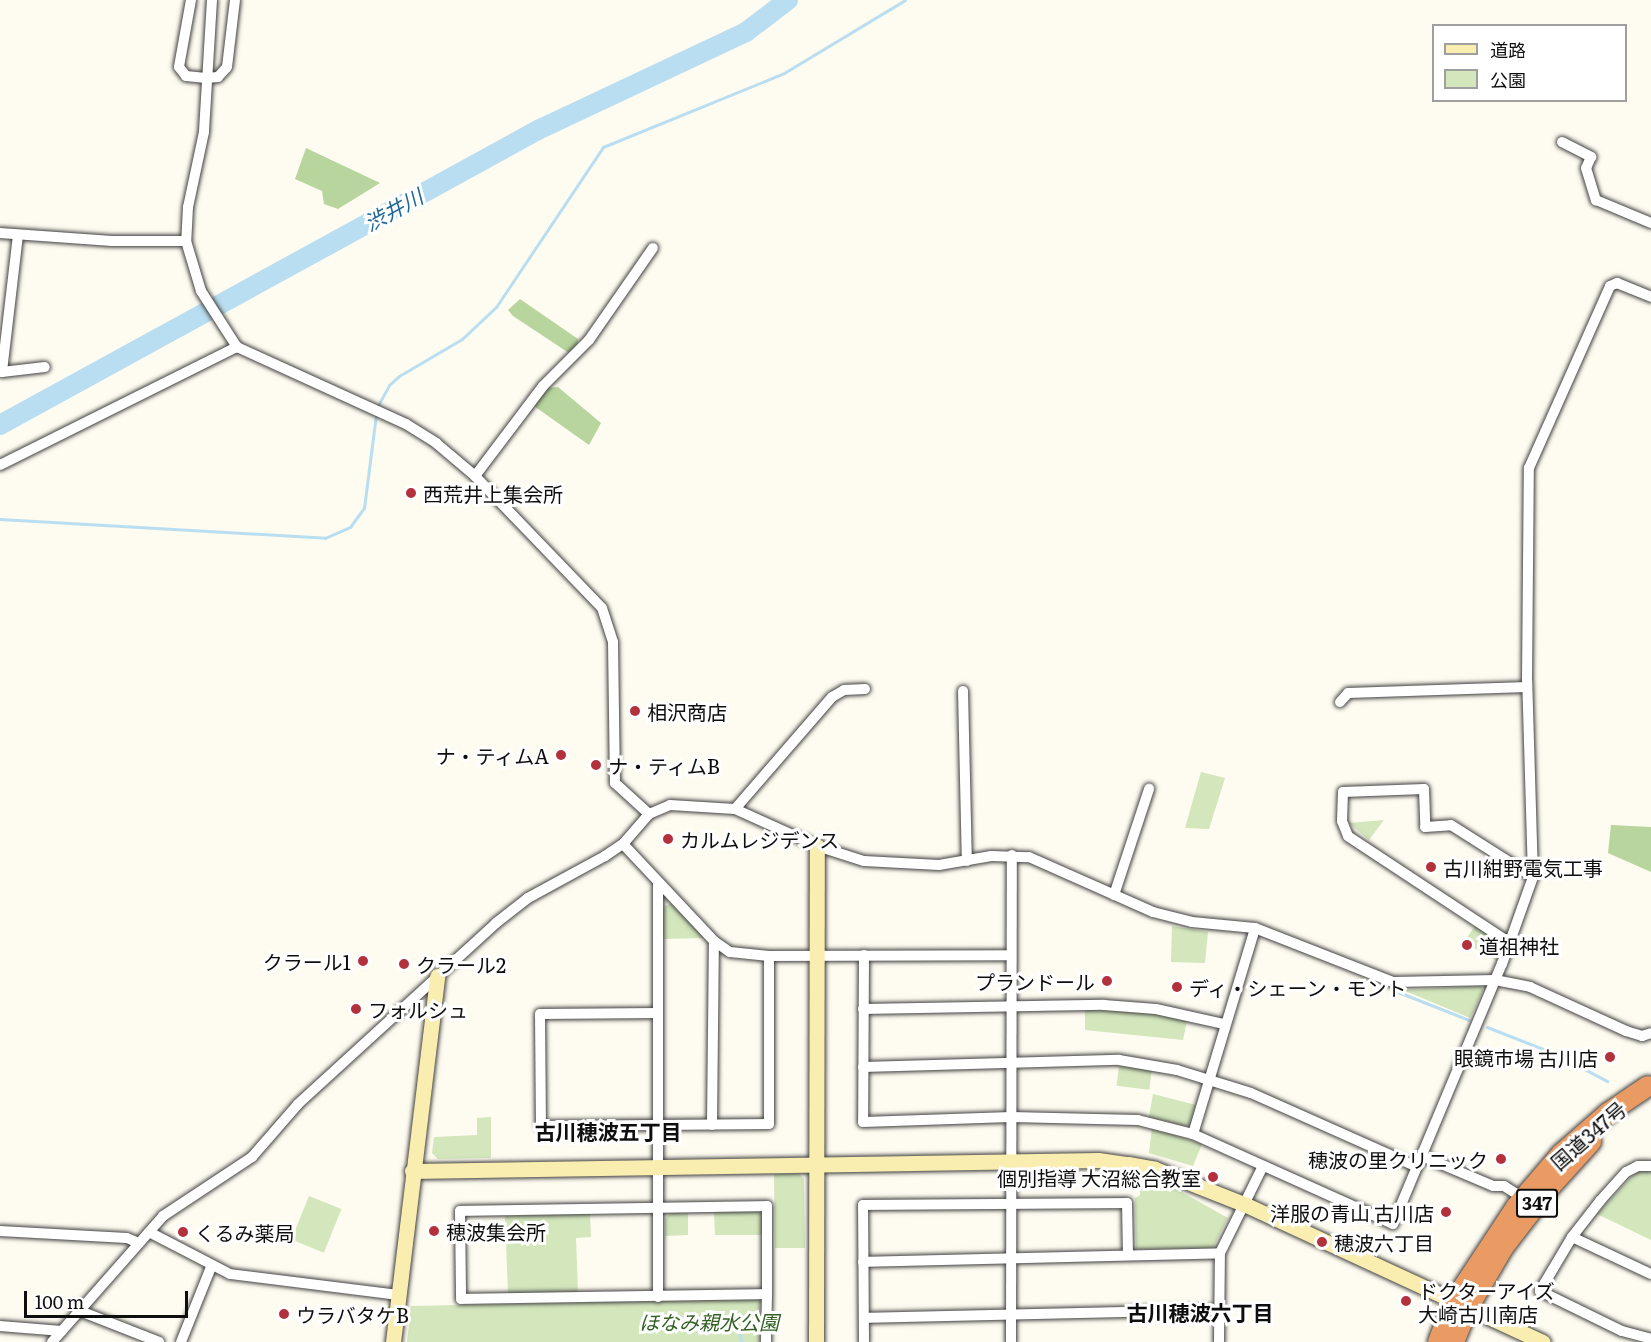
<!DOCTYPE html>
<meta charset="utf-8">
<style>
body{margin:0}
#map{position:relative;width:1651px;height:1342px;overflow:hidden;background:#fefbf0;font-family:Literata,"Noto Sans JP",serif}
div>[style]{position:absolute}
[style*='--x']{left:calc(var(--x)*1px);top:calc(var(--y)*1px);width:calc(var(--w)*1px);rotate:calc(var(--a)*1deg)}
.green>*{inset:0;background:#d3e6bc;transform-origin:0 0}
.forest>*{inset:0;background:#b8d59d}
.stream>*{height:3px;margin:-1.5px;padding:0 1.5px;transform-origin:1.5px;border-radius:1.5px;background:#b9def1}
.river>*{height:20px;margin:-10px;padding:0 10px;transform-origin:10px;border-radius:10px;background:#b9def1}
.roads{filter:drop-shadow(0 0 2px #414141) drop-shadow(0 0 2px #414141)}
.street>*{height:10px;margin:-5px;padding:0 5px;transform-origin:5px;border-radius:5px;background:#fff}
.secondary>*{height:15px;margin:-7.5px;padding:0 7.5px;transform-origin:7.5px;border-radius:7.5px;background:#f9eeb0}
.highway>*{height:20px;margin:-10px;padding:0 10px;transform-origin:10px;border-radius:10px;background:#e99b63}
.dots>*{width:16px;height:16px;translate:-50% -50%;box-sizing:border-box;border:3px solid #fff;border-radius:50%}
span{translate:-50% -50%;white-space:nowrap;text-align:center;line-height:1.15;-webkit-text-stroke:6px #fff;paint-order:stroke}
.shield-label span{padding:2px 4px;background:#fff;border:2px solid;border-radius:4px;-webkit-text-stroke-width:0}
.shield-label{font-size:18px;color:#0e0e0e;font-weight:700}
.poi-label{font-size:20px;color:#0e0e0e}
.left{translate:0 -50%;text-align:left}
.right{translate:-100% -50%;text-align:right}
.street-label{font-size:20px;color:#0e0e0e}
.park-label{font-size:20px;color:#326123;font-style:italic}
.water-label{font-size:21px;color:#216796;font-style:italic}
.neighbourhood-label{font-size:21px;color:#0e0e0e;font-weight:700}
.legend{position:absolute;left:1432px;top:24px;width:195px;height:78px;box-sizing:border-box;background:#fff;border:2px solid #9f9f9f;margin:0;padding:8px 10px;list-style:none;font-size:18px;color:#0e0e0e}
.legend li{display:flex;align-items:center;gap:12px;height:30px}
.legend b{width:30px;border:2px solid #9f9f9f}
.scale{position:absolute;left:24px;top:1291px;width:164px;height:27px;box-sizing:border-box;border:3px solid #0e0e0e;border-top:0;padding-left:8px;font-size:18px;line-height:21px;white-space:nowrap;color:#0e0e0e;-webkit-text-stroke:4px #fff;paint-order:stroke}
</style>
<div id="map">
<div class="green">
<div style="clip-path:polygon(1201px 772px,1225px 778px,1209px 829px,1185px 828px)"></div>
<div style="clip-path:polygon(1384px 820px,1369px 840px,1349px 823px)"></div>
<div style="clip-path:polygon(672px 903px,705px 938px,663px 939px,663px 907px)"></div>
<div style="clip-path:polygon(1172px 926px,1208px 932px,1205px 963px,1171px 962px)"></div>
<div style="clip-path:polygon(1475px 926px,1504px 946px,1497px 961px,1464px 942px)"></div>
<div style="clip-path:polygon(1480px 986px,1483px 990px,1470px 1018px,1403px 990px)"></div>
<div style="clip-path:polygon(1085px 1010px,1150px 1012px,1187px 1020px,1183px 1040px,1085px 1030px)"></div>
<div style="left:1119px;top:1066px;width:33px;height:20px;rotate:7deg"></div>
<div style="clip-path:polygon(1153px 1094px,1196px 1105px,1192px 1123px,1184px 1126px,1149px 1117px)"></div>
<div style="clip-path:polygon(491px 1117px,491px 1158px,438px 1159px,432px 1153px,434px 1137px,477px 1135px,477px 1118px)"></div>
<div style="clip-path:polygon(1152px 1128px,1202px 1144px,1193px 1166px,1149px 1153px)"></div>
<div style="clip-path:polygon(1651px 1167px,1651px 1240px,1597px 1214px,1637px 1171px)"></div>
<div style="clip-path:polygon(774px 1174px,799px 1174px,804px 1179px,805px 1248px,775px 1248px)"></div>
<div style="clip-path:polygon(1141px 1176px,1169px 1185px,1228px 1218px,1213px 1248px,1136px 1249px,1135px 1198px,1140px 1195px)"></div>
<div style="left:309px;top:1196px;width:35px;height:47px;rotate:22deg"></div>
<div style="clip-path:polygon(714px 1211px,757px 1211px,762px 1216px,762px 1235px,715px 1235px)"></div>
<div style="clip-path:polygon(671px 1212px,688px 1213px,688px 1235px,665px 1236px,665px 1219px)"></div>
<div style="clip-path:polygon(590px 1213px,591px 1237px,576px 1238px,578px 1292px,508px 1294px,505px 1216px)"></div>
<div style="clip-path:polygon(760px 1299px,760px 1342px,407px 1342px,411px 1306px)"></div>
</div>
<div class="forest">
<div style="clip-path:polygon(306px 148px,380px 183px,338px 209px,324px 204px,322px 191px,295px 179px)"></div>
<div style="clip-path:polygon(520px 299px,578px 339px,577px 348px,569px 353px,513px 316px,508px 310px)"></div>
<div style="clip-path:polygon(558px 387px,601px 423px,589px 445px,534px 406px,547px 388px)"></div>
<div style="clip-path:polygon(1611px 825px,1651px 827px,1651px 872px,1608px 853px)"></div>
</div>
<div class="stream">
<div style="--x:377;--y:407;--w:25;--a:-61"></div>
<div style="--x:389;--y:385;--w:13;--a:-42"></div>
<div style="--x:399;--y:376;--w:73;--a:-30.4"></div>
<div style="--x:462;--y:339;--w:47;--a:-43.3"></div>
<div style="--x:496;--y:307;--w:192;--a:-56.2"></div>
<div style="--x:603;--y:147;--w:196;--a:-22.2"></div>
<div style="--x:784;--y:73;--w:141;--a:-31.1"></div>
<div style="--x:0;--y:519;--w:326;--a:3.3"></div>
<div style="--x:325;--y:538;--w:27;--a:-24"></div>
<div style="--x:350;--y:527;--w:24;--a:-54"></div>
<div style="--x:364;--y:508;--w:95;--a:-82.7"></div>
<div style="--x:1398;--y:992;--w:76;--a:21.5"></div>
<div style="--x:1487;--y:1027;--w:74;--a:21.4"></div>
<div style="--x:1556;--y:1054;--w:58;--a:27.9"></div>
<div style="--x:658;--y:1318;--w:62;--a:-0.9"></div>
<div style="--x:720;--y:1317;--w:20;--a:33"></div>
<div style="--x:737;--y:1328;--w:15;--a:70"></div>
</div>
<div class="river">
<div style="--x:0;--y:425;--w:614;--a:-28.74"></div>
<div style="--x:538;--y:130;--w:230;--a:-25.2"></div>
<div style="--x:746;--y:32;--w:53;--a:-37.3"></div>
</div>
<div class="roads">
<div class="street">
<div style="--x:191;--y:0;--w:68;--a:100.2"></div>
<div style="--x:179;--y:67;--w:11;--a:52"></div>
<div style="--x:186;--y:76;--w:20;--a:6"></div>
<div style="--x:206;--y:78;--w:12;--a:-5"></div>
<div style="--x:218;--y:77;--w:13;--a:-48"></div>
<div style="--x:227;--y:67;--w:67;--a:-83.2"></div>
<div style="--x:212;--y:0;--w:132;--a:93.5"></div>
<div style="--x:204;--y:132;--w:77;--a:102"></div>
<div style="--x:188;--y:207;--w:34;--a:93"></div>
<div style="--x:186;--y:241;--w:52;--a:73.3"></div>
<div style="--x:201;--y:291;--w:67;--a:57.3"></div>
<div style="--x:237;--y:347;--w:186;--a:24.5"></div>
<div style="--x:406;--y:424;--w:36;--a:32"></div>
<div style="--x:436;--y:443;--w:51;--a:40.2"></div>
<div style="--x:475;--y:476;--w:183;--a:46.1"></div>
<div style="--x:602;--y:608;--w:36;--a:72"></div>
<div style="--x:613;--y:642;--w:141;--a:89.2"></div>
<div style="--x:615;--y:783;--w:46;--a:42.4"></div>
<div style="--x:1562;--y:142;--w:33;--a:27"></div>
<div style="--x:1591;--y:157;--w:12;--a:114"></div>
<div style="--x:1586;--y:168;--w:34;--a:73"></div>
<div style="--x:1596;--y:200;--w:60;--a:22.7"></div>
<div style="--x:0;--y:233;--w:112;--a:4.1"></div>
<div style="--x:112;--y:241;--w:74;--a:0"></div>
<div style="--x:18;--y:235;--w:138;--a:96.7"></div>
<div style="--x:2;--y:372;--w:43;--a:-6.6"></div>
<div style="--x:0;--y:465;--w:265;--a:-26.5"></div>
<div style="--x:475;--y:476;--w:113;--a:-52.9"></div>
<div style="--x:543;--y:386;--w:65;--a:-45"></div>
<div style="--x:589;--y:340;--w:112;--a:-55.2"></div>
<div style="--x:963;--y:691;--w:170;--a:88.7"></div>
<div style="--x:1340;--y:702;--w:12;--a:-48"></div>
<div style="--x:1348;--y:693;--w:179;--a:-1.9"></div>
<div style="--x:735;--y:809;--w:148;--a:-49.1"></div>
<div style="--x:832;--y:697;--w:14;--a:-30"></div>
<div style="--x:844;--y:690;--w:21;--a:-3"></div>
<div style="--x:623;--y:844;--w:133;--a:46.8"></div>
<div style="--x:714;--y:941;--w:19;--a:35"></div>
<div style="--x:730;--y:952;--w:39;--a:6"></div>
<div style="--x:769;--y:956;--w:242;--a:-0.2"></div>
<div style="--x:1114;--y:895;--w:112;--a:-71.7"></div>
<div style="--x:1510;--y:943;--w:194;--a:-146.6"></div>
<div style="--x:1348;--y:836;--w:16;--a:-112"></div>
<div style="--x:1342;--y:821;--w:29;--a:-88"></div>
<div style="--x:1343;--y:792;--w:81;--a:-2.1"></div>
<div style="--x:1424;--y:789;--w:38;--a:88"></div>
<div style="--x:1425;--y:827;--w:26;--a:-4"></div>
<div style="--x:1451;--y:825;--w:97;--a:32.4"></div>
<div style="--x:864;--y:955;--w:167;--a:90.3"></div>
<div style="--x:863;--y:1122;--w:148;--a:-1.9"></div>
<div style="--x:1011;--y:1117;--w:127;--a:1.4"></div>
<div style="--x:1138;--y:1120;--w:57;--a:14.3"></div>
<div style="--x:1193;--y:1134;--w:219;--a:24.2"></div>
<div style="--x:1393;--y:1224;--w:282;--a:-67.3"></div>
<div style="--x:1502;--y:964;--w:92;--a:-70.4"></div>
<div style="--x:1533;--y:877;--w:197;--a:-91.7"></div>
<div style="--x:1527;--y:680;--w:212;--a:-89.5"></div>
<div style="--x:1529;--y:468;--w:199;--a:-66"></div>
<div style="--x:1610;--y:286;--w:8;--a:-23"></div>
<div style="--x:1617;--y:283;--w:37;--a:22"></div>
<div style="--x:863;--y:1009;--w:241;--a:-1"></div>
<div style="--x:1104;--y:1005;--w:52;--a:4.4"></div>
<div style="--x:1156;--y:1009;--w:70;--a:12.4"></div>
<div style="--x:657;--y:1013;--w:117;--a:179.5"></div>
<div style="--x:540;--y:1014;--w:112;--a:89.5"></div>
<div style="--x:541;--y:1126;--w:228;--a:-0.5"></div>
<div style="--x:769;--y:1124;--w:168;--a:-90"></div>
<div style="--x:863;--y:1067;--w:256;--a:-1.6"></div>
<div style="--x:1119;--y:1060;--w:59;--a:9.8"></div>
<div style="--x:1177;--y:1070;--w:77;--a:17.3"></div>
<div style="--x:1251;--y:1093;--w:182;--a:24"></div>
<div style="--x:712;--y:1125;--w:184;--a:-89.4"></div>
<div style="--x:1193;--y:1134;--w:215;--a:-73.2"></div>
<div style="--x:1422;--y:1156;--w:77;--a:22.9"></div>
<div style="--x:1493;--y:1186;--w:11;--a:0"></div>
<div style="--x:1504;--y:1186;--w:22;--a:32"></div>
<div style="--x:1651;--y:1166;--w:13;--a:180"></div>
<div style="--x:1638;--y:1166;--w:13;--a:153"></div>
<div style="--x:1626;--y:1172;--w:39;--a:132"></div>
<div style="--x:1600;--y:1201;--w:46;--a:127.9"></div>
<div style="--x:1572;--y:1237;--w:63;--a:120.7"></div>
<div style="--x:1540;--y:1291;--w:91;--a:26"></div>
<div style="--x:1622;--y:1331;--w:30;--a:15"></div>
<div style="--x:0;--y:1231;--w:127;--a:3.2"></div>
<div style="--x:127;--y:1238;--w:13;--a:23"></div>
<div style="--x:149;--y:1232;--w:91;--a:27.4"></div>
<div style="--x:230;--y:1274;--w:169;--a:7.1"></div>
<div style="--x:1572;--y:1237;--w:87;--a:25.1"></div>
<div style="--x:863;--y:1262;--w:357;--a:-1.4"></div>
<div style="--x:658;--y:1297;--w:413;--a:-90"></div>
<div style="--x:80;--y:1311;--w:85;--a:21.4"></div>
<div style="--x:864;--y:1318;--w:354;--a:-1.3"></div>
<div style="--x:0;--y:1326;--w:62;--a:4.6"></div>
<div style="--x:52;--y:1342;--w:168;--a:-48.6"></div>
<div style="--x:163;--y:1216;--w:107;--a:-33.5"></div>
<div style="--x:252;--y:1157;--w:70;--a:-49"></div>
<div style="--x:298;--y:1104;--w:268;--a:-42.4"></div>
<div style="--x:496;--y:923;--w:41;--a:-38"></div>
<div style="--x:528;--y:898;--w:88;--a:-28.6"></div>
<div style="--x:605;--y:856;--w:22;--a:-34"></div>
<div style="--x:623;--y:844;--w:40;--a:-49"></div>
<div style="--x:649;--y:814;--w:23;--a:-23"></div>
<div style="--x:670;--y:805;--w:65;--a:3.5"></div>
<div style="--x:735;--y:809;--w:90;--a:24.3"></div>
<div style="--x:817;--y:846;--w:49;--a:17.7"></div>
<div style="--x:864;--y:861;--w:75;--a:3.1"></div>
<div style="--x:939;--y:865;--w:53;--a:-9.8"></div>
<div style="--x:991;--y:856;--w:38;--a:2"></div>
<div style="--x:1029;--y:857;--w:136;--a:23.9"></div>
<div style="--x:1153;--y:912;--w:40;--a:14.4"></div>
<div style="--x:1192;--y:922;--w:63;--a:5.4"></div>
<div style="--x:1255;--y:928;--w:148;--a:21.4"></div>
<div style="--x:1393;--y:982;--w:102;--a:-1.1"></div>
<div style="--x:1495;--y:980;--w:36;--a:11"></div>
<div style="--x:1530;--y:987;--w:106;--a:24.6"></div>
<div style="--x:1626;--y:1031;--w:17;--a:17"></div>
<div style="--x:1642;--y:1036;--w:9;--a:-18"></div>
<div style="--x:181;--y:1342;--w:81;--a:-68.2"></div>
<div style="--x:766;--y:1342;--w:48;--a:-88.8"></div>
<div style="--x:767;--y:1294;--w:88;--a:-90"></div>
<div style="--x:767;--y:1206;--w:307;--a:179.1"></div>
<div style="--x:460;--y:1211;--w:88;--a:89.3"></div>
<div style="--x:461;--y:1299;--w:306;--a:-0.9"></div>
<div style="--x:864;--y:1342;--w:137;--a:-90.4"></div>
<div style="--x:863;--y:1205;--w:264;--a:-0.4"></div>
<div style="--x:1127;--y:1203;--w:52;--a:88.9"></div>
<div style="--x:1011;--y:1342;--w:487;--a:-89.9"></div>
<div style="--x:1219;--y:1342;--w:89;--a:-89.4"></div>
<div style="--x:1220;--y:1253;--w:97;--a:-63.7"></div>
</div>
<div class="secondary">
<div style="--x:412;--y:1171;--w:686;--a:-0.92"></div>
<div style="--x:1098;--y:1160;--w:30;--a:8"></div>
<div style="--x:1128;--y:1164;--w:27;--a:10"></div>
<div style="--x:1155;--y:1169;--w:96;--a:21.5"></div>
<div style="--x:1244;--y:1204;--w:329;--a:24.8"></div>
<div style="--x:393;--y:1342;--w:369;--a:-83.1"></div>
<div style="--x:816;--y:1342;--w:496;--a:-89.9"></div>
</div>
<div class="highway">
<div style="--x:1438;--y:1342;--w:44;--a:-68.7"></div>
<div style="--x:1454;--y:1301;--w:113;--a:-56.6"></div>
<div style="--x:1516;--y:1207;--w:70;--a:-49.7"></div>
<div style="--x:1561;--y:1154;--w:62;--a:-41.1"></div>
<div style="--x:1608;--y:1113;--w:48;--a:-34"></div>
<div style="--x:1454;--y:1342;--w:37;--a:-68"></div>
<div style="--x:1468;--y:1308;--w:69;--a:-59.7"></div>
<div style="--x:1503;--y:1248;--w:77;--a:-52.4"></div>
<div style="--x:1550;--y:1187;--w:61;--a:-47.7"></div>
</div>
</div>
<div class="dots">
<div style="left:411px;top:493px;background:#b3313c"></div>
<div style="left:635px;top:711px;background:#b3313c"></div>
<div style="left:561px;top:755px;background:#b3313c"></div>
<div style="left:596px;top:765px;background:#b3313c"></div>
<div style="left:668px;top:839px;background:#b3313c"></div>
<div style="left:1431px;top:867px;background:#b3313c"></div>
<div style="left:1467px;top:945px;background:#b3313c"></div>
<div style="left:363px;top:961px;background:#b3313c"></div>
<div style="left:404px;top:964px;background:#b3313c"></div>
<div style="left:1107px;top:981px;background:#b3313c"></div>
<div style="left:1177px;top:987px;background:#b3313c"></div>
<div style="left:356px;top:1009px;background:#b3313c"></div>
<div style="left:1610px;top:1057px;background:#b3313c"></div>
<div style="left:1501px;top:1159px;background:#b3313c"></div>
<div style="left:1213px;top:1177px;background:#b3313c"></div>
<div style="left:1446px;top:1212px;background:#b3313c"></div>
<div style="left:434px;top:1231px;background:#b3313c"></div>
<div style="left:183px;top:1232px;background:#b3313c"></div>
<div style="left:1322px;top:1242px;background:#b3313c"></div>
<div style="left:1406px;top:1301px;background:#b3313c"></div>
<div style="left:284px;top:1314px;background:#b3313c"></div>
</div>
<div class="shield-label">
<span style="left:1537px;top:1203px">347</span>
</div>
<div class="poi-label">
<span class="left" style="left:423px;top:493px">西荒井上集会所</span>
<span class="left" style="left:647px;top:711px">相沢商店</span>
<span class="right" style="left:549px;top:755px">ナ・ティムA</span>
<span class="left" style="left:608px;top:765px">ナ・ティムB</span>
<span class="left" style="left:680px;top:839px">カルムレジデンス</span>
<span class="left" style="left:1443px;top:867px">古川紺野電気工事</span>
<span class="left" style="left:1479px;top:945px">道祖神社</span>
<span class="right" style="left:351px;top:961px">クラール1</span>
<span class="left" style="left:416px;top:964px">クラール2</span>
<span class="right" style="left:1095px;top:981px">プランドール</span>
<span class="left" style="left:1189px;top:987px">ディ・シェーン・モント</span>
<span class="left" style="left:368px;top:1009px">フォルシュ</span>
<span class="right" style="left:1598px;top:1057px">眼鏡市場 古川店</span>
<span class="right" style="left:1488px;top:1159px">穂波の里クリニック</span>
<span class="right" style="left:1201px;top:1177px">個別指導 大沼総合教室</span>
<span class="right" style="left:1434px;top:1212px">洋服の青山 古川店</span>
<span class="left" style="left:446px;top:1231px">穂波集会所</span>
<span class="left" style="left:195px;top:1232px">くるみ薬局</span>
<span class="left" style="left:1334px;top:1242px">穂波六丁目</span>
<span class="left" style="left:1418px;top:1302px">ドクターアイズ<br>大崎古川南店</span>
<span class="left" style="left:296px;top:1314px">ウラバタケB</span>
</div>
<div class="street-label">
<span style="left:1588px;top:1135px;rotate:-41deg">国道347号</span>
</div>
<div class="park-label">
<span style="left:709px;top:1321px">ほなみ親水公園</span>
</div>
<div class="water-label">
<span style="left:393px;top:209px;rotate:-29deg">渋井川</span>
</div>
<div class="neighbourhood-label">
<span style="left:608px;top:1131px">古川穂波五丁目</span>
<span style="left:1200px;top:1312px">古川穂波六丁目</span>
</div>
<ul class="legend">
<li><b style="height:8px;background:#f9eeb0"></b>道路</li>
<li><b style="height:16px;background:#d3e6bc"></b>公園</li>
</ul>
<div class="scale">100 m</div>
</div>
